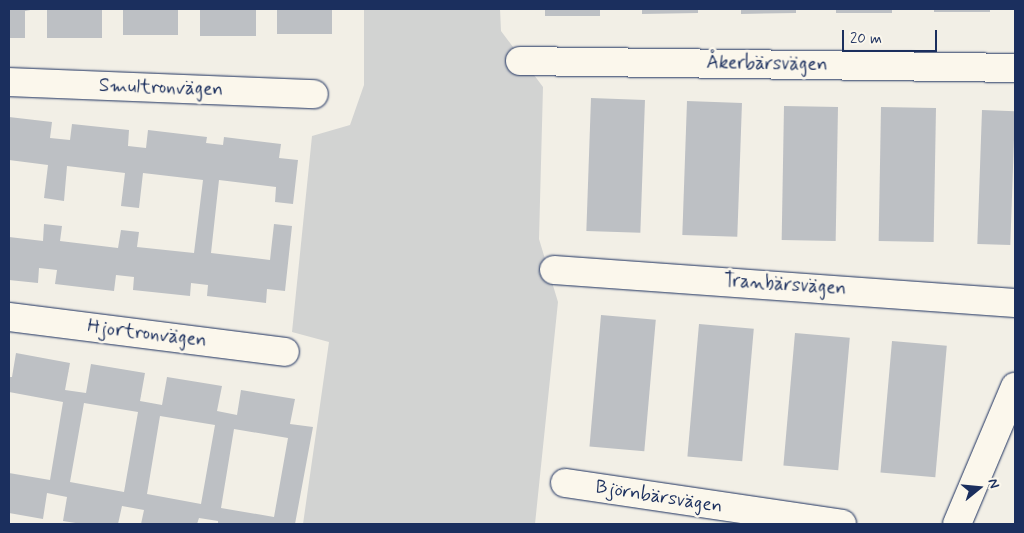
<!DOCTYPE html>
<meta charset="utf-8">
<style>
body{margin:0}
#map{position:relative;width:1024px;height:533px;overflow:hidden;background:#f2efe6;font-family:Mynerve,sans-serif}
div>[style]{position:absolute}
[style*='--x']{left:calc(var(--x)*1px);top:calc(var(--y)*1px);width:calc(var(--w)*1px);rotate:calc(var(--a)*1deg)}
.green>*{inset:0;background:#d2d3d2}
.building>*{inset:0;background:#bdc0c4;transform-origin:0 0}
.roads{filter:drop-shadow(0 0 1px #1b2f5e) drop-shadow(0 0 1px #1b2f5e)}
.street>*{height:28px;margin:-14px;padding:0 14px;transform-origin:14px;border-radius:14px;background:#fbf7ec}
span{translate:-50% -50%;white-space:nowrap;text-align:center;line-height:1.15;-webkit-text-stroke:5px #fbf7ec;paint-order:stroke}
.street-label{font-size:19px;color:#1b2f5e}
.frame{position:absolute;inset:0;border:10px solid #1b2f5e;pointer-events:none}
.north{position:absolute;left:954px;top:463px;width:50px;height:50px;-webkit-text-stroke:4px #fbf7ec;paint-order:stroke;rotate:73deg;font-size:14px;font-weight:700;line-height:20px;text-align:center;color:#1b2f5e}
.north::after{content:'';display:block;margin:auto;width:18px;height:22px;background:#1b2f5e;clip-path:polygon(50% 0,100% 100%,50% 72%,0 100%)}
.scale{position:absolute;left:842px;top:30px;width:95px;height:22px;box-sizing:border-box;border:2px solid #1b2f5e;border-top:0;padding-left:6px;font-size:15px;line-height:18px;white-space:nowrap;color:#1b2f5e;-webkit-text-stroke:4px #fbf7ec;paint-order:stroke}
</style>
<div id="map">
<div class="green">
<div style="clip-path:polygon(364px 9px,500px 9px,501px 31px,543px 87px,539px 239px,558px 302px,535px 524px,303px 524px,329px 342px,292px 332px,312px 136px,350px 125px,364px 85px)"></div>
</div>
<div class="building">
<div style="clip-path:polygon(9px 9px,36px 9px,25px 11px,25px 38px,9px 38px)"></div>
<div style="left:47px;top:9px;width:55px;height:29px"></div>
<div style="left:123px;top:9px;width:55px;height:26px"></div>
<div style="left:200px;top:9px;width:56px;height:27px"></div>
<div style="left:277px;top:9px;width:55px;height:25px"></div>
<div style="left:545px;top:9px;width:55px;height:7px"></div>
<div style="clip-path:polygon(642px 9px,698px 9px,698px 13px,642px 14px)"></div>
<div style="clip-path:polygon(741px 9px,796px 9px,796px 13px,741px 14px)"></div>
<div style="left:836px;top:9px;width:56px;height:4px"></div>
<div style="left:934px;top:9px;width:56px;height:3px"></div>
<div style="left:591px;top:98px;width:54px;height:133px;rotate:2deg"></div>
<div style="left:687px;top:101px;width:55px;height:134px;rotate:2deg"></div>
<div style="left:784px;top:106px;width:54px;height:134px;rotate:1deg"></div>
<div style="left:881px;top:107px;width:55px;height:134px;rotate:1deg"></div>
<div style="left:982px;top:110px;width:33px;height:134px;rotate:2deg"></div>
<div style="clip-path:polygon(9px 117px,52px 122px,50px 138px,70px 140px,72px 124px,129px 130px,128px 146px,146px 148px,148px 130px,207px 137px,206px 143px,223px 145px,224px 137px,281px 144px,279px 158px,298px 160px,293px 204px,275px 202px,276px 187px,219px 180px,211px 253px,270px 260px,274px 224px,292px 226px,285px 291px,267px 289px,266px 303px,207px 296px,208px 285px,191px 283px,190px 296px,133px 290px,134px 277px,116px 275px,114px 291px,55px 284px,57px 270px,39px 268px,38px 283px,9px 280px,9px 237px,43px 241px,44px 224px,62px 226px,60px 241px,118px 248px,121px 230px,139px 232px,137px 247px,194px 253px,203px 180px,143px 173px,139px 208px,121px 206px,125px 173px,67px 166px,64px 201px,44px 198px,48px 165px,9px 160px)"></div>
<div style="left:601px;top:315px;width:55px;height:132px;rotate:5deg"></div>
<div style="left:699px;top:324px;width:55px;height:133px;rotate:5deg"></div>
<div style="left:795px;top:333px;width:55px;height:133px;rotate:5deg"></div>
<div style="left:892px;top:341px;width:55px;height:132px;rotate:5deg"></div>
<div style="clip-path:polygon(evenodd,16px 353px,70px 363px,65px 390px,86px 393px,91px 364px,145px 373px,140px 401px,162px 405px,167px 377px,222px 386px,217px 411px,237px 415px,241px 390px,295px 399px,290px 424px,313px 427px,295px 524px,218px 524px,218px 521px,199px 518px,197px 524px,141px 524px,144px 510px,122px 506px,118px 524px,82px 524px,63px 521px,67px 497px,47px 493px,43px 519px,9px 513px,9px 473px,50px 480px,63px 402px,9px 392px,9px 377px,12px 377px,16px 353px,84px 403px,138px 412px,124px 492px,70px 482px,84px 403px,16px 353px,160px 416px,215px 425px,201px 504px,147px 494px,160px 416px,16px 353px,234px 429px,288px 438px,274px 517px,221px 508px,234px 429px)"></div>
</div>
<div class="roads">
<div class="street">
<div style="--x:520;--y:61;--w:495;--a:0.8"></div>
<div style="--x:9;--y:82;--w:305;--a:2.3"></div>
<div style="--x:554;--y:270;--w:462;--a:4.1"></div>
<div style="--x:9;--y:317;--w:278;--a:7.2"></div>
<div style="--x:565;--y:483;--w:280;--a:8.4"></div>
<div style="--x:957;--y:524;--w:149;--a:-67.1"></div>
</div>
</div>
<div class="street-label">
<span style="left:767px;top:64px;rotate:1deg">Åkerbärsvägen</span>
<span style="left:161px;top:88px;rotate:2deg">Smultronvägen</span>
<span style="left:785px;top:285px;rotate:4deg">Tranbärsvägen</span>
<span style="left:147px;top:334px;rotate:7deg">Hjortronvägen</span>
<span style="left:659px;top:497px;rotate:9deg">Björnbärsvägen</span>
</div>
<div class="frame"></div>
<div class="north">N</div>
<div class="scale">20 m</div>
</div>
